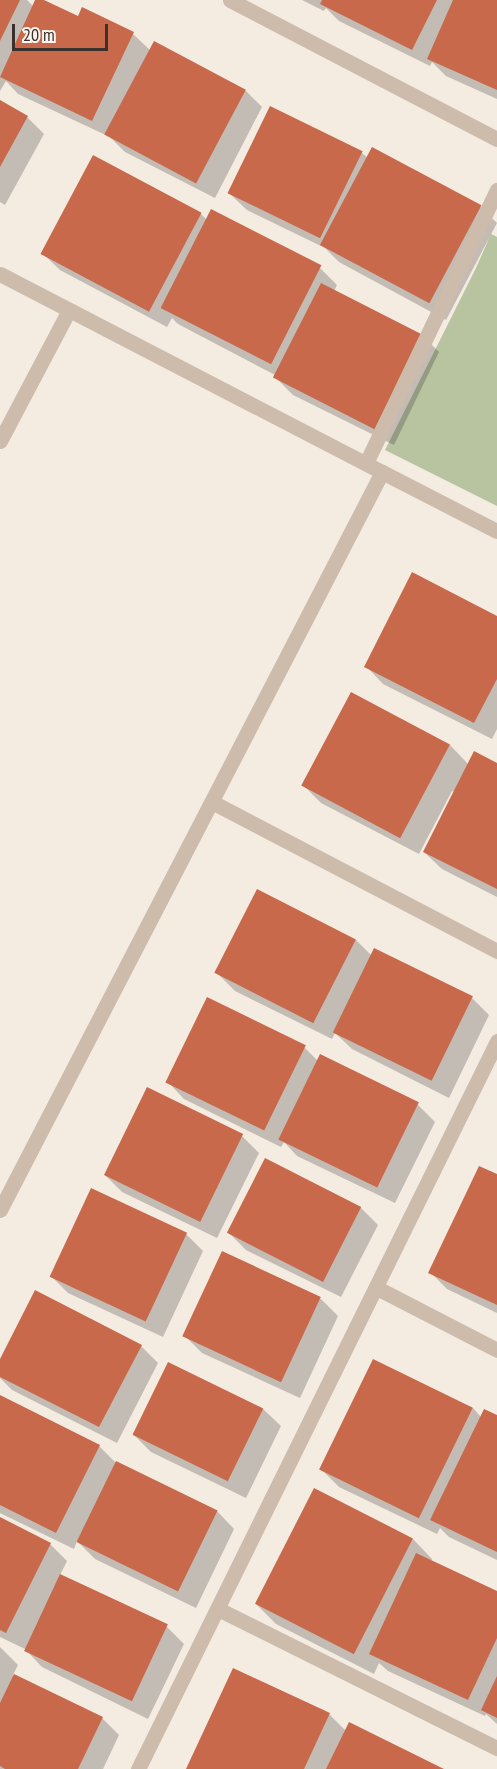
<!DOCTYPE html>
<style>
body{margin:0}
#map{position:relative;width:497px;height:1769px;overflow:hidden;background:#f4ebe1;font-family:"PT Sans Narrow",sans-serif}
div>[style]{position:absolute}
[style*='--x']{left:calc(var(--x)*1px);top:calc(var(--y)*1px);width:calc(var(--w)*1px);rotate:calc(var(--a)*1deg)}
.green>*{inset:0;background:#b8c4a0}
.shadow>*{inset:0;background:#0003}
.building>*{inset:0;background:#c8694b;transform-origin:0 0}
.minor>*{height:15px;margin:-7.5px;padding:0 7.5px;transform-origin:7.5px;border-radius:7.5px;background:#cdbbac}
span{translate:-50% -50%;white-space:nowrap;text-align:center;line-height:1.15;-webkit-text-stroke:4.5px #fbf5ee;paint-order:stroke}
.scale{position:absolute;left:12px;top:24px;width:96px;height:27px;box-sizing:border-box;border:3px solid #3b302b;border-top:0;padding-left:8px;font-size:18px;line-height:21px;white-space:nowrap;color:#3b302b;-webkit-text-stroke:4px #fbf5ee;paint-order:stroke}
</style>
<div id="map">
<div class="green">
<div style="clip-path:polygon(491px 234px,497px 237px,497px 506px,385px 450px,476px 268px)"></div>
</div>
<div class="shadow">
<div style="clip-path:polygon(0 0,27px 0,34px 7px,37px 0,41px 0,79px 18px,133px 34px,151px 51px,245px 90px,262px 107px,215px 198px,125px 152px,110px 137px,18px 94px,6px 81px,0 91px)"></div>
<div style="clip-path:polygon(302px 0,497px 0,497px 99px,446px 76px,432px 62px,430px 66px,339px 21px,326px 8px,324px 11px)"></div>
<div style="clip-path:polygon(0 102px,27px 117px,44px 134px,5px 205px,0 202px)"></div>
<div style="clip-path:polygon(362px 153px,368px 158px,480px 207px,497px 223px,446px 320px,339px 262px,325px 248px,247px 210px,229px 193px)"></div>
<div style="clip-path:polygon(212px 211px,320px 268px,337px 285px,334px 291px,422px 335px,439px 352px,394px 445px,293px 395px,276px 378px,277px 376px,178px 324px,172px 318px,167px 327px,60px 270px,42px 253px,201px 214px,207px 220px)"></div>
<div style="clip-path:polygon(497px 617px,497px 729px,492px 739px,383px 684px,366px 666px)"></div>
<div style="clip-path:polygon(352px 694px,450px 745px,468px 764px,497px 764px,497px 897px,442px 869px,424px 852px,455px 792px,452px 791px,419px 854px,321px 803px,304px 786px)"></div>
<div style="clip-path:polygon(356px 940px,372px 956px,472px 998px,489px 1015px,449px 1098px,352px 1049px,335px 1033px,332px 1039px,235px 991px,218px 974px)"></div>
<div style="clip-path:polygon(305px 1048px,319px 1062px,418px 1105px,435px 1122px,395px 1203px,297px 1156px,284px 1142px,281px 1147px,184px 1099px,167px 1081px)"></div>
<div style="clip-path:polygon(242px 1136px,259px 1153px,217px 1238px,122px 1192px,105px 1175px)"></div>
<div style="clip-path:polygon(266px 1160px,361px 1208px,378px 1225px,341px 1297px,246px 1250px,229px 1233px)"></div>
<div style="clip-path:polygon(497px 1176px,497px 1313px,447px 1289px,430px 1272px)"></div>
<div style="clip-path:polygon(186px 1234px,203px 1251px,163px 1337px,68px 1293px,51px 1276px)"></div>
<div style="clip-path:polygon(223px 1253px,321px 1299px,338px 1316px,300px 1398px,202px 1353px,185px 1336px)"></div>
<div style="clip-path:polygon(141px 1346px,158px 1363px,117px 1443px,12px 1390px,0 1378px,0 1363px)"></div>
<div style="clip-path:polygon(374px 1361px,473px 1408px,481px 1417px,497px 1417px,497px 1560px,449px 1537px,440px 1528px,437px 1534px,339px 1487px,322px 1470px)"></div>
<div style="clip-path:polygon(169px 1364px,263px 1409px,281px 1426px,246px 1498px,151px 1452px,134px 1435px)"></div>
<div style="clip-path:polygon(0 1397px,99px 1446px,116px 1463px,217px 1511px,234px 1529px,196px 1608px,95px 1559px,77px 1541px,74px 1549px,0 1513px)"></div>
<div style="clip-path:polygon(315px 1490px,413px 1539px,432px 1559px,431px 1562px,497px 1592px,497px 1724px,486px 1714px,485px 1716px,388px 1671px,379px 1663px,374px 1674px,276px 1624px,256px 1604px)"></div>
<div style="clip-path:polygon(0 1519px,50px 1544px,67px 1561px,60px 1575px,167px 1627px,184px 1644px,148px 1719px,42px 1667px,25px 1649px,0 1637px)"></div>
<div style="clip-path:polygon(0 1647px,18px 1665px,13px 1675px,102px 1718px,119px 1735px,103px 1769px,0 1769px)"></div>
<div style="clip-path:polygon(329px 1714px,346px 1731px,441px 1769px,188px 1769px)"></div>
</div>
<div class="building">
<div style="clip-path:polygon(0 0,20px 0,0 41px)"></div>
<div style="clip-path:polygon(35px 0,44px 0,78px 16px,82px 7px,134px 32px,92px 121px,0 77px)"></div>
<div style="clip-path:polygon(322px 0,437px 0,412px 50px,320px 4px)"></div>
<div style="clip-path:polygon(453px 0,497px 0,497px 90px,427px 59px)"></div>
<div style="left:154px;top:41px;width:104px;height:106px;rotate:28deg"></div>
<div style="clip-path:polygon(0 100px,28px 116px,0 167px)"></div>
<div style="left:270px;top:106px;width:103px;height:97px;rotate:26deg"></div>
<div style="left:372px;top:147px;width:124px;height:111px;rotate:28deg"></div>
<div style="left:93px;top:155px;width:123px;height:112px;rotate:28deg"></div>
<div style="left:211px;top:209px;width:124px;height:111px;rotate:27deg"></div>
<div style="left:321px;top:283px;width:114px;height:106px;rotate:27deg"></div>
<div style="clip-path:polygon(412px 572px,497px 616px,497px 679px,474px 723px,364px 667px)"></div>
<div style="left:351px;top:692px;width:112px;height:106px;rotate:28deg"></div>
<div style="clip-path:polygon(474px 751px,497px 763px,497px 889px,423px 852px)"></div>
<div style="left:257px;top:889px;width:111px;height:94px;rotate:27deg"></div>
<div style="left:374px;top:948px;width:110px;height:94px;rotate:26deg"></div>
<div style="left:207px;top:997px;width:110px;height:95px;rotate:26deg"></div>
<div style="left:320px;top:1054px;width:110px;height:95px;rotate:26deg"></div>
<div style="left:147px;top:1087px;width:107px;height:98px;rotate:26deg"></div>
<div style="left:265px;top:1158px;width:108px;height:84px;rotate:27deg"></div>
<div style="clip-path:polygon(479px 1166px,497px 1174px,497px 1305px,428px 1273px)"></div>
<div style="left:91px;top:1188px;width:106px;height:98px;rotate:25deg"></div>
<div style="left:222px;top:1251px;width:109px;height:94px;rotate:25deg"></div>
<div style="clip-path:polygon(35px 1290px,142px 1345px,99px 1427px,0 1377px,0 1359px)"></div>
<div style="left:373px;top:1359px;width:111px;height:123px;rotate:26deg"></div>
<div style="left:168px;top:1362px;width:106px;height:81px;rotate:26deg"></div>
<div style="clip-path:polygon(0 1395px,100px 1445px,56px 1533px,0 1505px)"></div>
<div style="clip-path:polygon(484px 1409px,497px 1415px,497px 1552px,430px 1520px)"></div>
<div style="left:116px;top:1461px;width:113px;height:90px;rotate:26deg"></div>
<div style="left:314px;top:1488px;width:111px;height:130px;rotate:27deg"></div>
<div style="clip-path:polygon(0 1517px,51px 1543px,6px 1633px,0 1630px)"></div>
<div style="clip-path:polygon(416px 1553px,497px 1591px,497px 1638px,468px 1700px,369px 1654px)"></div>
<div style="left:60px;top:1574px;width:119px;height:85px;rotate:25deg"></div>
<div style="clip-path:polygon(233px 1668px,330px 1713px,304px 1769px,186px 1769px)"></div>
<div style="clip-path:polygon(14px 1674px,103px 1717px,78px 1769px,5px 1769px,0 1766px,0 1703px)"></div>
<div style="clip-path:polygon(497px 1676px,497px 1718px,481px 1710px)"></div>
<div style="clip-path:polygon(349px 1722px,444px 1769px,326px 1769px)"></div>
</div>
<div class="minor">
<div style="--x:230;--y:0;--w:301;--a:27.5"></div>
<div style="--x:0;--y:274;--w:430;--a:27.4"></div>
<div style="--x:382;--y:472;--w:831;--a:117.37"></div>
<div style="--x:0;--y:441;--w:148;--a:-62.2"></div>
<div style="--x:366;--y:463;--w:303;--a:-64.4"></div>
<div style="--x:382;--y:472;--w:129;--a:27.2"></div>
<div style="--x:212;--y:802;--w:322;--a:27.6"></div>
<div style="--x:377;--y:1288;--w:135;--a:27.3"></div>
<div style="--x:218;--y:1609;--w:312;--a:26.5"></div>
<div style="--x:138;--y:1769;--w:812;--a:-63.75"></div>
</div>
<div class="scale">20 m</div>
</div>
